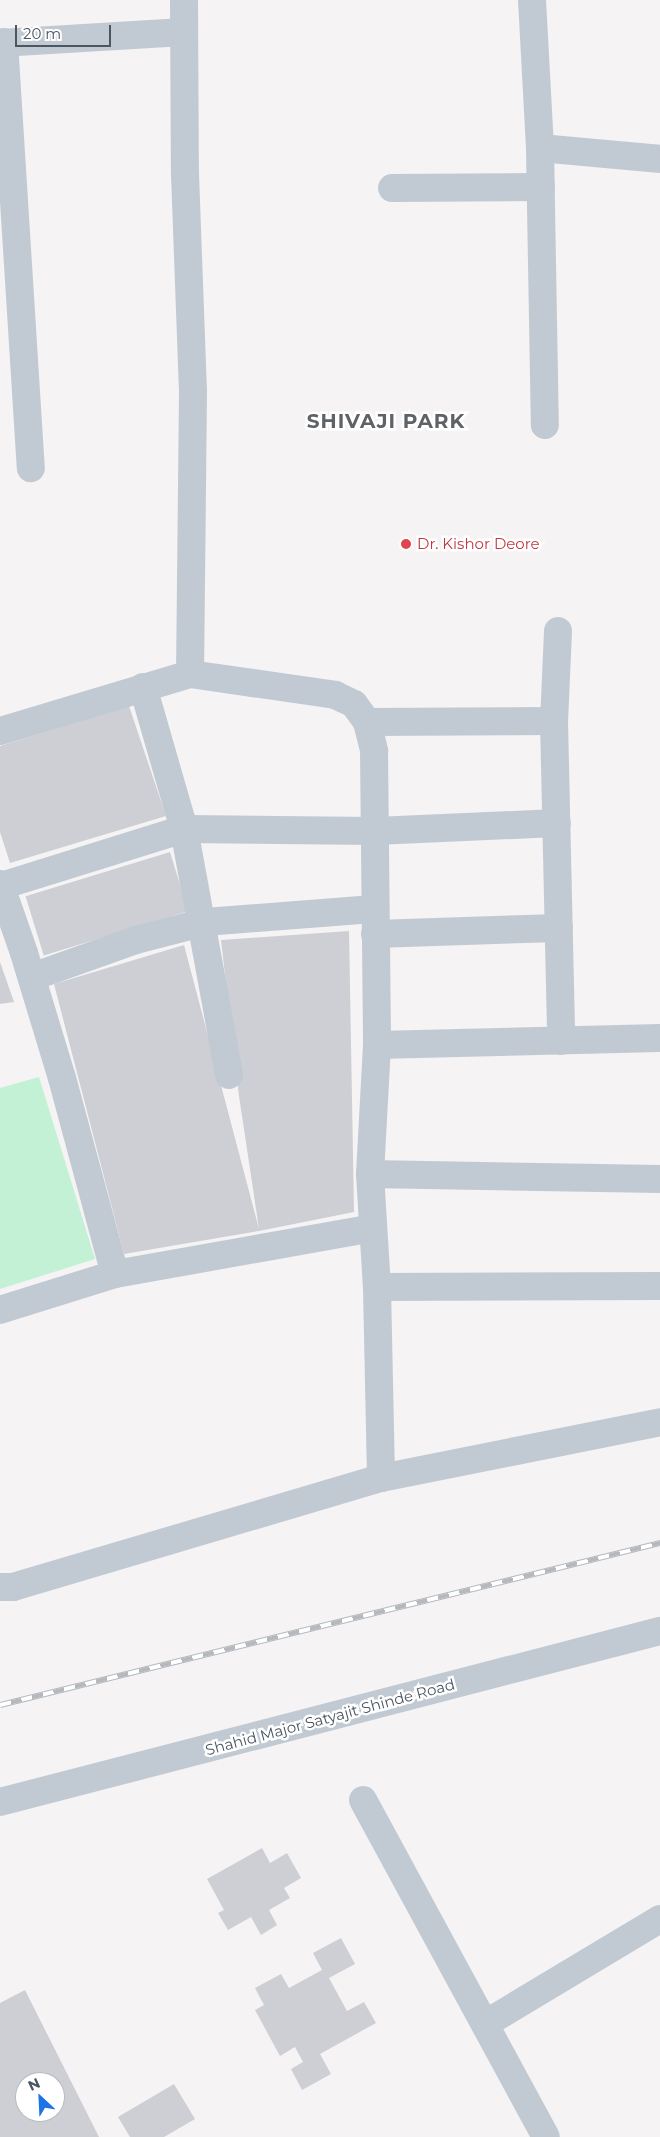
<!DOCTYPE html>
<style>
body{margin:0}
#map{position:relative;width:660px;height:2137px;overflow:hidden;background:#f5f3f3;font-family:Montserrat,sans-serif}
div>[style]{position:absolute}
[style*='--x']{left:calc(var(--x)*1px);top:calc(var(--y)*1px);width:calc(var(--w)*1px);rotate:calc(var(--a)*1deg)}
.green>*{inset:0;background:#c3f1d5}
.building>*{inset:0;background:#cdcfd5;transform-origin:0 0}
.minor>*{height:28px;margin:-14px;padding:0 14px;transform-origin:14px;border-radius:14px;background:#c1cad2}
.rail>*{height:5.5px;margin-top:-2.75px;transform-origin:0;background:repeating-linear-gradient(90deg,#fff 0 11px,#b5b8bd 0 22px);box-sizing:border-box;border-block:1px solid #b5b8bd}
.dots>*{width:14px;height:14px;translate:-50% -50%;box-sizing:border-box;border:2px solid #fff;border-radius:50%}
span{translate:-50% -50%;white-space:nowrap;text-align:center;line-height:1.15;-webkit-text-stroke:5px #fff;paint-order:stroke}
.health-label{font-size:15px;color:#be3a42}
.left{translate:0 -50%;text-align:left}
.street-label{font-size:15px;color:#4a5661}
.district-label{font-size:20px;color:#5f6368;font-weight:700;letter-spacing:1px}
.north{position:absolute;left:15px;top:2072px;width:50px;height:50px;box-sizing:border-box;background:#fff;border:1px solid #b7bbc0;border-radius:50%;rotate:335deg;font-size:14px;font-weight:700;line-height:20px;text-align:center;color:#4a5661}
.north::after{content:'';display:block;margin:auto;width:18px;height:22px;background:#1a73e8;clip-path:polygon(50% 0,100% 100%,50% 72%,0 100%)}
.scale{position:absolute;left:15px;top:25px;width:96px;height:22px;box-sizing:border-box;border:2px solid #4a5661;border-top:0;padding-left:6px;font-size:15px;line-height:18px;white-space:nowrap;color:#4a5661;-webkit-text-stroke:4px #fff;paint-order:stroke}
</style>
<div id="map">
<div class="green">
<div style="clip-path:polygon(39px 1077px,95px 1259px,0 1289px,0 1088px)"></div>
</div>
<div class="building">
<div style="clip-path:polygon(129px 706px,166px 816px,10px 863px,0 832px,0 746px)"></div>
<div style="left:170px;top:852px;width:62px;height:151px;rotate:73deg"></div>
<div style="clip-path:polygon(349px 931px,354px 1212px,259px 1231px,124px 1254px,54px 984px,184px 945px,259px 1229px,239px 1096px,221px 940px)"></div>
<div style="clip-path:polygon(0 962px,14px 1002px,0 1004px)"></div>
<div style="clip-path:polygon(262px 1848px,270px 1863px,287px 1853px,301px 1878px,284px 1888px,290px 1898px,269px 1910px,277px 1925px,261px 1935px,251px 1917px,228px 1930px,218px 1913px,224px 1910px,207px 1879px)"></div>
<div style="clip-path:polygon(341px 1938px,355px 1964px,329px 1978px,347px 2011px,364px 2002px,376px 2023px,320px 2054px,331px 2074px,302px 2090px,291px 2069px,303px 2062px,295px 2047px,280px 2056px,255px 2010px,264px 2005px,255px 1988px,281px 1974px,289px 1988px,322px 1970px,313px 1953px)"></div>
<div style="clip-path:polygon(evenodd,25px 1990px,99px 2137px,0 2137px,0 2003px,25px 1990px,25px 2082px,55px 2082px,55px 2112px,25px 2112px,25px 2082px)"></div>
<div style="clip-path:polygon(174px 2084px,195px 2119px,164px 2137px,130px 2137px,118px 2117px)"></div>
</div>
<div class="minor">
<div style="--x:184;--y:0;--w:174;--a:89.7"></div>
<div style="--x:185;--y:174;--w:217;--a:87.9"></div>
<div style="--x:193;--y:391;--w:283;--a:90.6"></div>
<div style="--x:532;--y:0;--w:148;--a:86.9"></div>
<div style="--x:540;--y:148;--w:277;--a:89"></div>
<div style="--x:4;--y:42;--w:427;--a:86.4"></div>
<div style="--x:0;--y:43;--w:184;--a:-3.4"></div>
<div style="--x:540;--y:148;--w:121;--a:5.2"></div>
<div style="--x:392;--y:188;--w:149;--a:-0.4"></div>
<div style="--x:558;--y:631;--w:90;--a:92.5"></div>
<div style="--x:554;--y:721;--w:320;--a:88.7"></div>
<div style="--x:143;--y:687;--w:148;--a:73.9"></div>
<div style="--x:184;--y:829;--w:250;--a:79.6"></div>
<div style="--x:367;--y:722;--w:187;--a:-0.3"></div>
<div style="--x:0;--y:731;--w:198;--a:-16.7"></div>
<div style="--x:190;--y:674;--w:147;--a:8.2"></div>
<div style="--x:335;--y:695;--w:21;--a:25"></div>
<div style="--x:354;--y:704;--w:22;--a:54"></div>
<div style="--x:367;--y:722;--w:30;--a:76"></div>
<div style="--x:374;--y:751;--w:294;--a:89.4"></div>
<div style="--x:377;--y:1045;--w:129;--a:93.1"></div>
<div style="--x:370;--y:1174;--w:113;--a:86.5"></div>
<div style="--x:377;--y:1287;--w:191;--a:88.8"></div>
<div style="--x:0;--y:884;--w:73;--a:70.8"></div>
<div style="--x:24;--y:953;--w:131;--a:73.1"></div>
<div style="--x:62;--y:1078;--w:203;--a:74.9"></div>
<div style="--x:1;--y:886;--w:192;--a:-17.3"></div>
<div style="--x:184;--y:829;--w:191;--a:0.6"></div>
<div style="--x:375;--y:831;--w:182;--a:-2.5"></div>
<div style="--x:375;--y:934;--w:184;--a:-1.9"></div>
<div style="--x:32;--y:977;--w:110;--a:-19.6"></div>
<div style="--x:136;--y:940;--w:71;--a:-14.6"></div>
<div style="--x:205;--y:922;--w:169;--a:-4.4"></div>
<div style="--x:377;--y:1045;--w:283;--a:-1.4"></div>
<div style="--x:370;--y:1174;--w:290;--a:1"></div>
<div style="--x:377;--y:1287;--w:283;--a:-0.2"></div>
<div style="--x:0;--y:1310;--w:121;--a:-17.4"></div>
<div style="--x:115;--y:1274;--w:261;--a:-10.1"></div>
<div style="--x:0;--y:1587;--w:13;--a:0"></div>
<div style="--x:13;--y:1587;--w:384;--a:-16.5"></div>
<div style="--x:381;--y:1478;--w:285;--a:-11.3"></div>
<div style="--x:363;--y:1800;--w:383;--a:61.5"></div>
<div style="--x:0;--y:1802;--w:682;--a:-14.53"></div>
<div style="--x:485;--y:2024;--w:204;--a:-31"></div>
</div>
<div class="rail">
<div style="--x:0;--y:1705;--w:680;--a:-13.79"></div>
</div>
<div class="dots">
<div style="left:406px;top:544px;background:#e0444e"></div>
</div>
<div class="health-label">
<span class="left" style="left:417px;top:544px">Dr. Kishor Deore</span>
</div>
<div class="street-label">
<span style="left:330px;top:1717px;rotate:-15deg">Shahid Major Satyajit Shinde Road</span>
</div>
<div class="district-label">
<span style="left:386px;top:421px">SHIVAJI PARK</span>
</div>
<div class="north">N</div>
<div class="scale">20 m</div>
</div>
